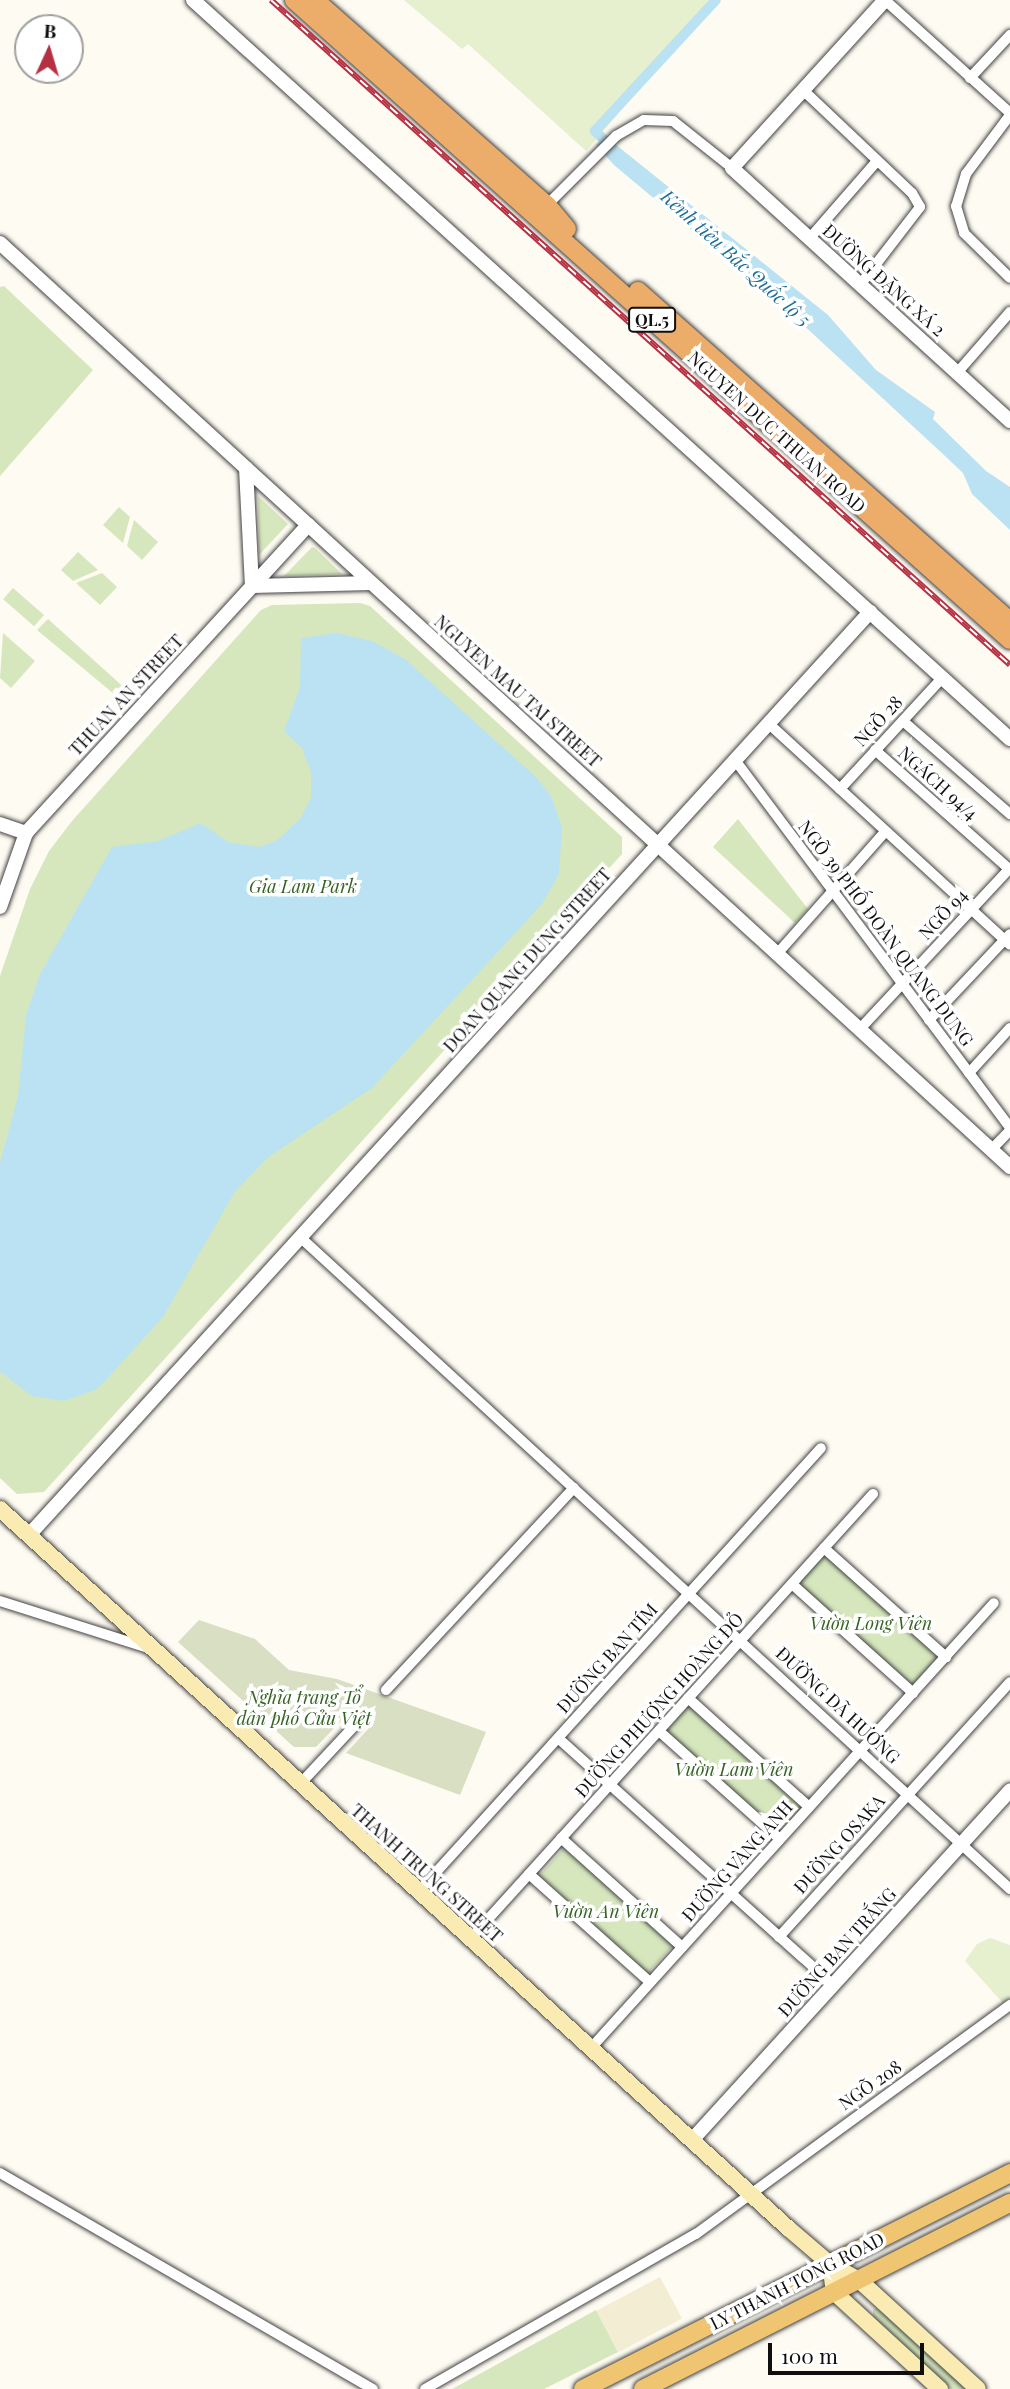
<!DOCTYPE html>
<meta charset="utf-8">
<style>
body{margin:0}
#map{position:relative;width:1010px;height:2389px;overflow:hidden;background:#fefbf2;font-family:"Playfair Display",serif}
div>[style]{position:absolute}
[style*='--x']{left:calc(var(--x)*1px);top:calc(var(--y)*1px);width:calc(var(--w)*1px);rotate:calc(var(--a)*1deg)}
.farmland>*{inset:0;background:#f3edd3;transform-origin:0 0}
.green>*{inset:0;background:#d6e7bd;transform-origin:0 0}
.cemetery>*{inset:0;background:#d9dfc3}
.pitch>*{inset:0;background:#e6efce}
.water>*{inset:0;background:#bae2f2}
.canal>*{height:10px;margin:-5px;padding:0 5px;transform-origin:5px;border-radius:5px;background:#bae2f2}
.roads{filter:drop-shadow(0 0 2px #424242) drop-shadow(0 0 2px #424242)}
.minor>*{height:10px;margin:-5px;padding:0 5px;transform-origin:5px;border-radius:5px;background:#fff}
.tertiary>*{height:14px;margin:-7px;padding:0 7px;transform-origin:7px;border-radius:7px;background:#fff}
.secondary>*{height:16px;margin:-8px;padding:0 8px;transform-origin:8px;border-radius:8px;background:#f9ebb2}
.primary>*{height:18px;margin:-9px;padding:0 9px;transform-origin:9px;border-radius:9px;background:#efc571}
.trunk>*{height:18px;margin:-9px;padding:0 9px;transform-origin:9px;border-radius:9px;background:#ecad6a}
.rail>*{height:6px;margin-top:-3px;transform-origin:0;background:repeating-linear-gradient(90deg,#fff 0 10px,#b63043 0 20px);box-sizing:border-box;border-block:2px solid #b63043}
span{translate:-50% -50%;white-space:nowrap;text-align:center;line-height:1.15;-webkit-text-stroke:7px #fff;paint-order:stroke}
.shield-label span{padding:2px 5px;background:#fff;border:2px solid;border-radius:5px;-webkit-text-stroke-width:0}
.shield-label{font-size:16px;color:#0f0f0f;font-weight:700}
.street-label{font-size:18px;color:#0f0f0f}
.park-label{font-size:18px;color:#366323;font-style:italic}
.water-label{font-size:19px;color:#206f99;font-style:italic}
.north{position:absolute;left:14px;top:14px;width:70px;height:70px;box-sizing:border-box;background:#fff;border:2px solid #9f9f9f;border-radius:50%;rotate:4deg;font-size:19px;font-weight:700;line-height:28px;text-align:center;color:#0f0f0f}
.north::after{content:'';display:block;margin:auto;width:24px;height:32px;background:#b63043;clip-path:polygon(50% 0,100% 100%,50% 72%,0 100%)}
.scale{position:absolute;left:768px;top:2343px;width:156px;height:32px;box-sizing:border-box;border:4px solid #0f0f0f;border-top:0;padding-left:9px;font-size:21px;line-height:24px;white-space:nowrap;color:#0f0f0f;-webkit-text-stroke:5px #fff;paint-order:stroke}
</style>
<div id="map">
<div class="farmland">
<div style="left:660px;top:2277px;width:47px;height:72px;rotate:62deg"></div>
</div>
<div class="green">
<div style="clip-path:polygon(4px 286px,93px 370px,0 476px,0 287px)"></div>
<div style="clip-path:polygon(258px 496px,288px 524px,259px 555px)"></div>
<div style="clip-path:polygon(119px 507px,130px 517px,123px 543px,103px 525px)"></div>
<div style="clip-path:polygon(134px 520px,158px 542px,142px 560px,127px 546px)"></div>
<div style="clip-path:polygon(312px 547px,315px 548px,342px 574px,284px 576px)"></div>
<div style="clip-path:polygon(78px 552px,98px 570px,73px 581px,61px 570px)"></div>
<div style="clip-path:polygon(102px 573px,117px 587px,100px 605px,76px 583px)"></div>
<div style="left:13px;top:588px;width:41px;height:15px;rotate:41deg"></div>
<div style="clip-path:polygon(360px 603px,370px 606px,622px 837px,622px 854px,44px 1492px,17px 1494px,0 1478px,0 976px,30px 889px,49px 851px,72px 821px,261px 610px,272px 605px)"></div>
<div style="clip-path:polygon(48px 619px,128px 691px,120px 699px,37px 630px)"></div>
<div style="clip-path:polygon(3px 633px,35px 661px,11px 688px,0 678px)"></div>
<div style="clip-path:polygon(738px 819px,808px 909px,795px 923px,713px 847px)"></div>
<div style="left:824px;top:1548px;width:164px;height:48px;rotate:42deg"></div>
<div style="left:688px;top:1698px;width:163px;height:44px;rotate:42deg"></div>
<div style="left:564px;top:1848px;width:146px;height:37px;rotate:42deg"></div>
<div style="clip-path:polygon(878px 2308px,967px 2389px,951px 2389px,873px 2317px,873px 2309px)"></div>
<div style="clip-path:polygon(596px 2310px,618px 2352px,544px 2389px,452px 2389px)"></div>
</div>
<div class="cemetery">
<div style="clip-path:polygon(199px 1620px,255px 1639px,289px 1670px,337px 1679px,486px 1732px,460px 1795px,346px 1753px,369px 1728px,343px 1719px,316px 1747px,294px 1747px,178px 1642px)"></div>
</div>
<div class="pitch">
<div style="clip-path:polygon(404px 0,716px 0,586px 151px,468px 44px,462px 49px)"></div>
<div style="clip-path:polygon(990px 1938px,1010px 1945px,1010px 1998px,1003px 2003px,965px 1961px,977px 1944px)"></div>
</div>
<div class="water">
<div style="clip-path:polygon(605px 136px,828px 315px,876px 370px,935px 412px,933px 419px,986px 471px,1010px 487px,1010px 530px,972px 494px,963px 473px,944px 455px,786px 309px,614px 165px,596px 145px)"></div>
<div style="clip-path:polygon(336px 633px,372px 641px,405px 659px,537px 778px,551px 796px,562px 827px,559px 874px,542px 904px,372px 1088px,267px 1158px,234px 1193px,163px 1317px,105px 1381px,95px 1390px,64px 1401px,32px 1396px,0 1372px,0 1163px,18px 1096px,26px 1015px,40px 974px,112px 847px,158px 841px,201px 823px,228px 842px,259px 847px,276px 841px,300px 819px,311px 798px,311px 772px,302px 748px,284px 731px,300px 687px,301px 638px)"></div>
</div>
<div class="canal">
<div style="--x:611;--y:146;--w:22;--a:-137"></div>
<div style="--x:595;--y:131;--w:178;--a:-47.3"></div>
</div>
<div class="roads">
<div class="minor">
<div style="--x:885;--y:0;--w:169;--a:42.1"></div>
<div style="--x:970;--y:78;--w:59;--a:-47.1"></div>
<div style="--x:803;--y:90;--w:150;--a:43.4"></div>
<div style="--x:912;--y:193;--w:16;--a:60"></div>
<div style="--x:920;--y:207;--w:98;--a:127.6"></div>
<div style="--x:1010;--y:115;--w:74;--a:126.7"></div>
<div style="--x:966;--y:174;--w:34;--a:107"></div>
<div style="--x:956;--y:206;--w:28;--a:73"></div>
<div style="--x:964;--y:233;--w:64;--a:44.4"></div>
<div style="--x:547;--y:205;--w:98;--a:-45"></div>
<div style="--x:616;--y:136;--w:32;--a:-30"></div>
<div style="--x:644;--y:120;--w:29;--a:2"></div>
<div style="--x:673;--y:121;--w:75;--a:38.5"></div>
<div style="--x:809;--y:239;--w:103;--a:-48.9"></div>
<div style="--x:957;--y:373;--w:81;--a:-49"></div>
<div style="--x:903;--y:721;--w:142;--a:41"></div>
<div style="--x:768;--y:723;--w:328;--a:42.5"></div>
<div style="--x:875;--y:750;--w:179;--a:41.6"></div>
<div style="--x:735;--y:760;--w:459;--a:53.2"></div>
<div style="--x:840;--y:789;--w:151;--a:-47.4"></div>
<div style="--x:777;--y:954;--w:164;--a:-48.5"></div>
<div style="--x:929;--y:1020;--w:118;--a:-46.7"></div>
<div style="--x:859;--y:1030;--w:221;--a:-47"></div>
<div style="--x:969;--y:1073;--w:61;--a:-47.7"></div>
<div style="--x:991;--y:1150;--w:28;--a:-46"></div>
<div style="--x:300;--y:1237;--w:964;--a:42.56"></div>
<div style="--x:824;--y:1548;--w:164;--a:41.8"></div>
<div style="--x:792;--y:1584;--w:163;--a:42"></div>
<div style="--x:0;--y:1601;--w:158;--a:17.6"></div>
<div style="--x:386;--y:1690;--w:276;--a:-47.1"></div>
<div style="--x:688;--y:1698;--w:163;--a:42"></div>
<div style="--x:659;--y:1731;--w:162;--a:41.8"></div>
<div style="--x:558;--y:1738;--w:370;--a:41.9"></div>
<div style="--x:301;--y:1783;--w:79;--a:-47"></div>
<div style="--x:561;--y:1838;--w:163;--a:42"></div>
<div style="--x:529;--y:1874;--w:162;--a:41.8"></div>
<div style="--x:419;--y:1891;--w:598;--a:-47.78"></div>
<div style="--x:779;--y:1937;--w:344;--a:-47.8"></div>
<div style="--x:471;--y:1938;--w:599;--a:-47.84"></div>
<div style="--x:591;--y:2048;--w:600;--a:-47.84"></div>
<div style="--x:0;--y:2173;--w:431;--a:30.1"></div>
<div style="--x:425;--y:2389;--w:312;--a:-29.8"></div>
<div style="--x:696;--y:2234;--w:389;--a:-36.1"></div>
</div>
<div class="tertiary">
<div style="--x:193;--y:0;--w:1102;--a:42.13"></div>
<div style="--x:885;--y:0;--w:227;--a:132.3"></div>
<div style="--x:732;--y:168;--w:376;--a:42.3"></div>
<div style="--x:0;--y:243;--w:1369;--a:42.45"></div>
<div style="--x:246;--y:468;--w:118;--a:87.1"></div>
<div style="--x:252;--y:586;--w:119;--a:-1.4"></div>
<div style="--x:0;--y:824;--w:28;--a:19"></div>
<div style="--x:0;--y:907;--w:78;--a:-70.6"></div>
<div style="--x:26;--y:833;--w:418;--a:-47.5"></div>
<div style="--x:29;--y:1535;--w:1249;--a:-47.66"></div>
<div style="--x:692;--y:2140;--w:473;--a:-47.7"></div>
</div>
<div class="secondary">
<div style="--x:0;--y:1509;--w:1067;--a:42.38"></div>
<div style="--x:788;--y:2228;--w:55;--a:40.6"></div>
<div style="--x:830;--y:2264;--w:33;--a:29"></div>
<div style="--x:859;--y:2280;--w:161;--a:42.5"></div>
<div style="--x:830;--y:2264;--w:28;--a:82"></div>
<div style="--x:834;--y:2292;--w:144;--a:42.5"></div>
</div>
<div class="primary">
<div style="--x:583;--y:2389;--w:479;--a:-26.8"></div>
<div style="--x:643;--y:2389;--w:411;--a:-26.9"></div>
</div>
<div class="trunk">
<div style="--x:294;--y:0;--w:960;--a:41.79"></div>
<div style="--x:315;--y:0;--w:310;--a:41.5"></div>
<div style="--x:547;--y:205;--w:31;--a:50"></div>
<div style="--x:638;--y:291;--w:497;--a:41.6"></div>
</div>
</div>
<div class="rail">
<div style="--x:271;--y:0;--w:994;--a:41.98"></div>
</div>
<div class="shield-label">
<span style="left:652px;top:320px">QL.5</span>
</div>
<div class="street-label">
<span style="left:884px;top:280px;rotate:42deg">ĐƯỜNG ĐẶNG XÁ 2</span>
<span style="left:777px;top:432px;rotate:42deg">NGUYEN DUC THUAN ROAD</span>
<span style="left:518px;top:691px;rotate:42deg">NGUYEN MAU TAI STREET</span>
<span style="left:126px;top:695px;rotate:-47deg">THUAN AN STREET</span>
<span style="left:878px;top:721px;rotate:-47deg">NGÕ 28</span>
<span style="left:938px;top:783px;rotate:42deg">NGÁCH 94/4</span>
<span style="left:943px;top:914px;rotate:-47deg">NGÕ 94</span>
<span style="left:886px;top:933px;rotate:53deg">NGÕ 39 PHỐ ĐOÀN QUANG DUNG</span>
<span style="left:527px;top:960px;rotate:-48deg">DOAN QUANG DUNG STREET</span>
<span style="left:607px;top:1658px;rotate:-48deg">ĐƯỜNG BAN TÍM</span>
<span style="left:659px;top:1705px;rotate:-48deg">ĐƯỜNG PHƯỢNG HOÀNG ĐỎ</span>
<span style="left:838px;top:1705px;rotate:43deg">ĐƯỜNG DÃ HƯƠNG</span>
<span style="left:839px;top:1844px;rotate:-48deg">ĐƯỜNG OSAKA</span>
<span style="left:737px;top:1861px;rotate:-48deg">ĐƯỜNG VÀNG ANH</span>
<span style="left:427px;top:1873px;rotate:42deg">THANH TRUNG STREET</span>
<span style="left:837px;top:1952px;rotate:-48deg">ĐƯỜNG BAN TRẮNG</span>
<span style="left:870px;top:2085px;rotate:-35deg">NGÕ 208</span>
<span style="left:797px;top:2281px;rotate:-27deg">LY THANH TONG ROAD</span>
</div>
<div class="park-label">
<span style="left:303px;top:886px">Gia Lam Park</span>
<span style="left:871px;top:1623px">Vườn Long Viên</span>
<span style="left:304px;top:1708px">Nghĩa trang Tổ<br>dân phố Cửu Việt</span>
<span style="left:734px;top:1769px">Vườn Lam Viên</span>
<span style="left:606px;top:1911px">Vườn An Viên</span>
</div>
<div class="water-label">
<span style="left:736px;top:258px;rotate:42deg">Kênh tiêu Bắc Quốc lộ 5</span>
</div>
<div class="north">B</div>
<div class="scale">100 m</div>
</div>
